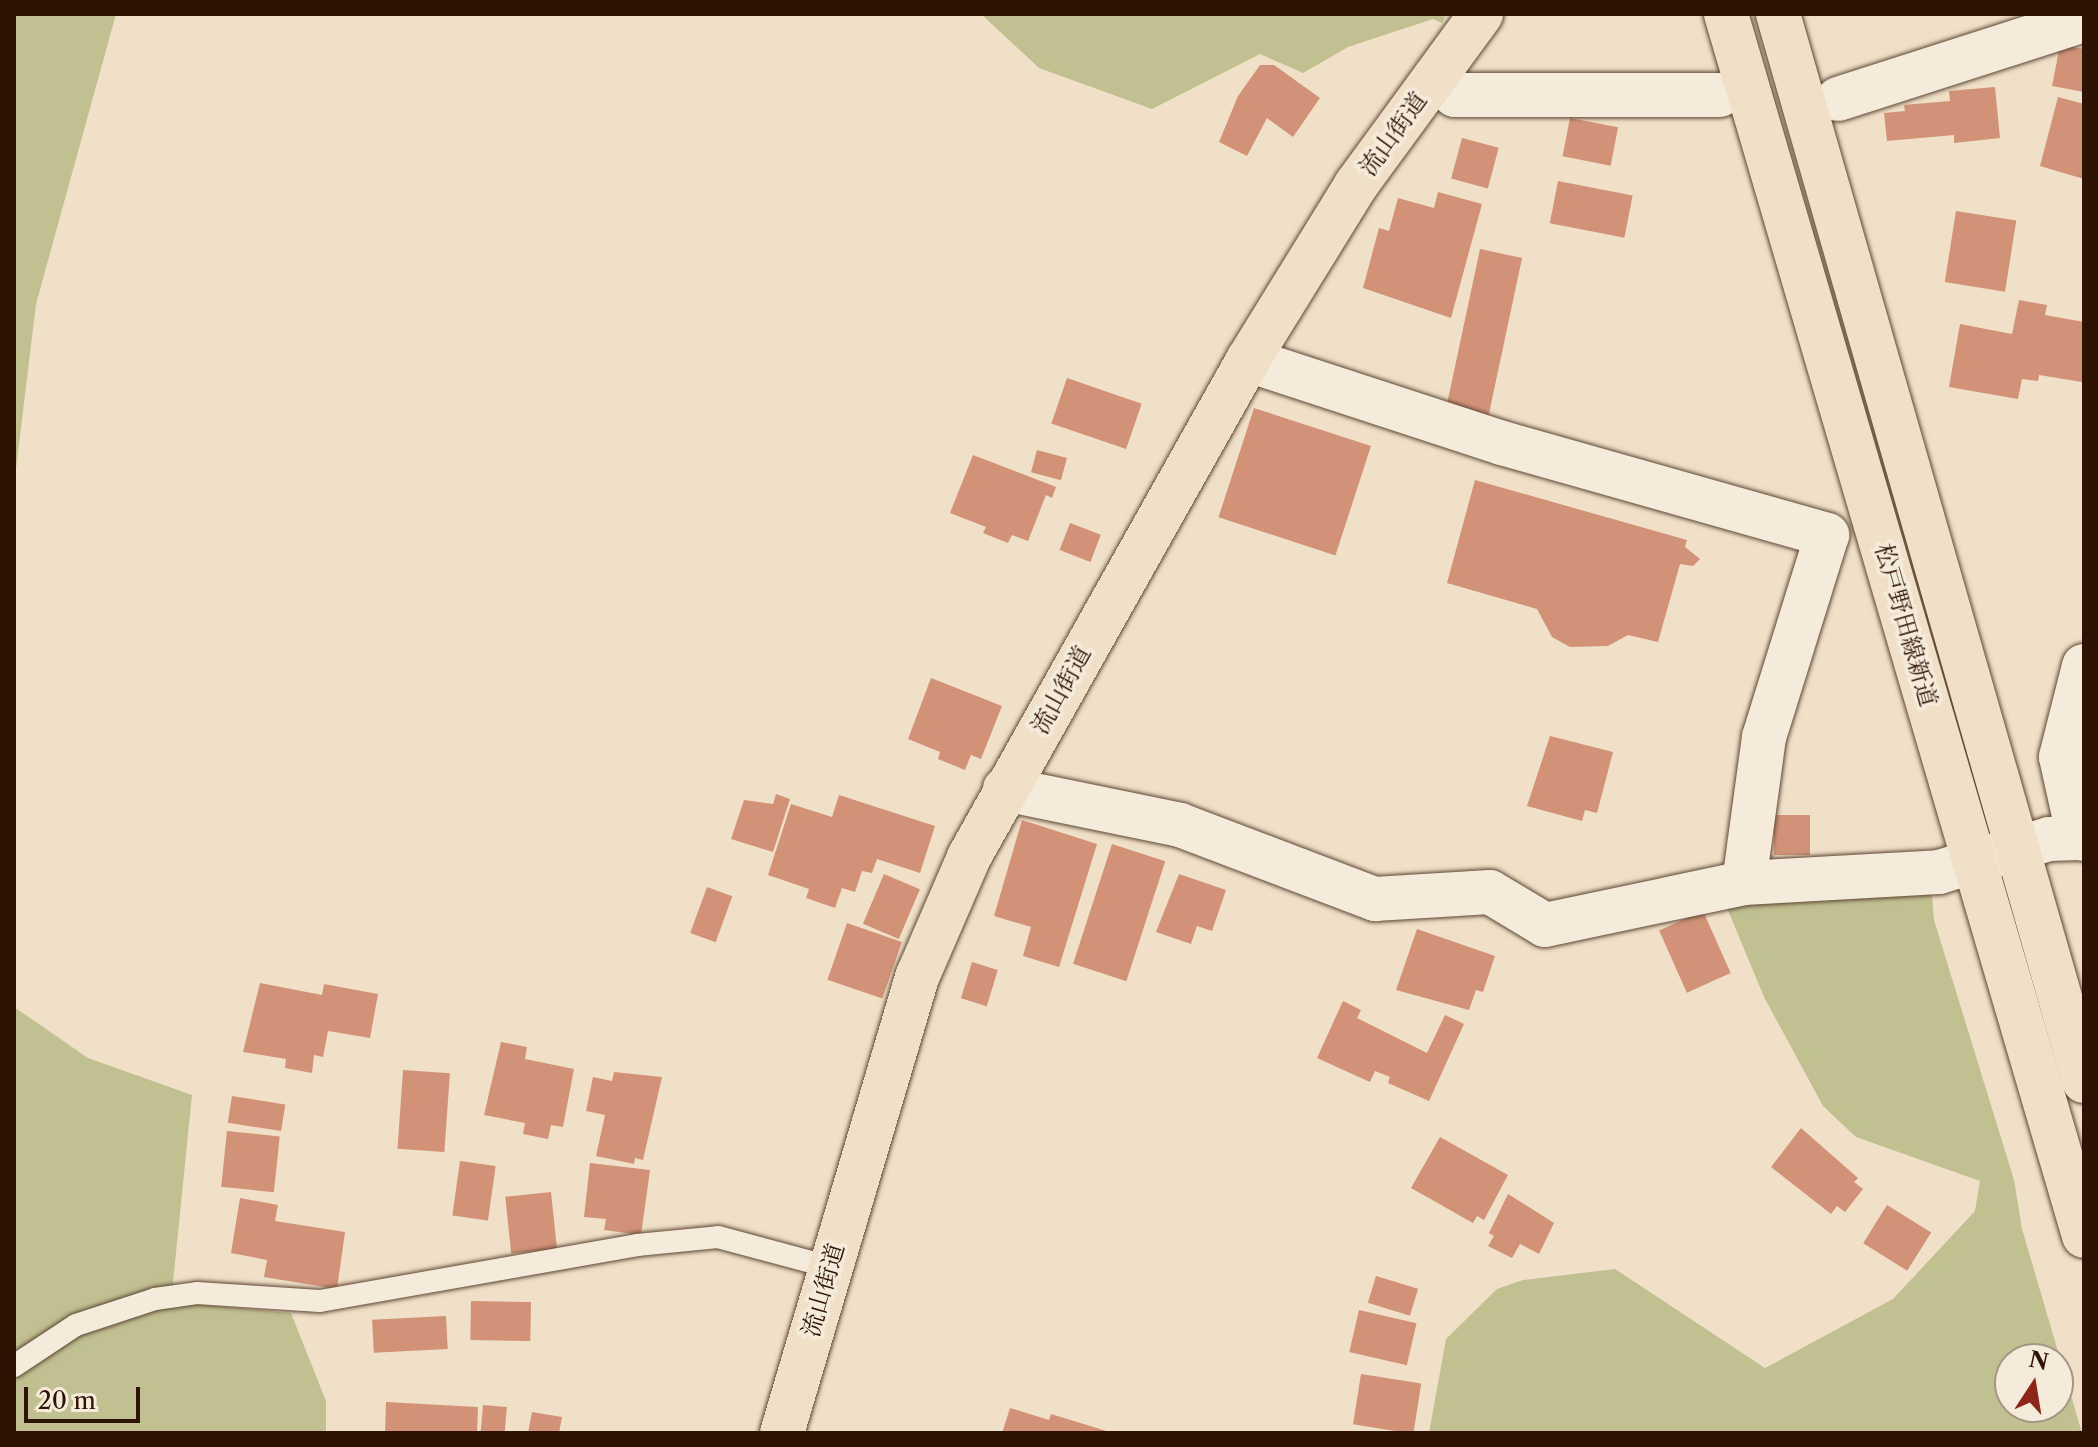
<!DOCTYPE html>
<meta charset="utf-8">
<style>
body{margin:0}
#map{position:relative;width:2098px;height:1447px;overflow:hidden;background:#efe0c7;font-family:"Libre Caslon Text","Noto Serif JP",serif}
div>[style]{position:absolute}
[style*='--x']{left:calc(var(--x)*1px);top:calc(var(--y)*1px);width:calc(var(--w)*1px);rotate:calc(var(--a)*1deg)}
.green>*{inset:0;background:#c0c091}
.building>*{inset:0;background:#d29278;transform-origin:0 0}
.roads{filter:drop-shadow(0 0 2px #5f4633) drop-shadow(0 0 2px #5f4633)}
.lane>*{height:22px;margin:-11px;padding:0 11px;transform-origin:11px;border-radius:11px;background:#f5ebdb}
.street>*{height:44px;margin:-22px;padding:0 22px;transform-origin:22px;border-radius:22px;background:#f5ebdb}
.primary>*{height:44px;margin:-22px;padding:0 22px;transform-origin:22px;border-radius:22px;background:#efe0c7}
span{translate:-50% -50%;white-space:nowrap;text-align:center;line-height:1.15;-webkit-text-stroke:7px #f5ebdb;paint-order:stroke}
.street-label{font-size:24px;color:#2f1302}
.frame{position:absolute;inset:0;border:16px solid #2f1302;pointer-events:none}
.north{position:absolute;left:1994px;top:1343px;width:80px;height:80px;box-sizing:border-box;background:#f5ebdb;border:2px solid #a69584;border-radius:50%;rotate:12deg;font-size:22px;font-weight:700;line-height:32px;text-align:center;color:#2f1302}
.north::after{content:'';display:block;margin:auto;width:28px;height:36px;background:#8f2418;clip-path:polygon(50% 0,100% 100%,50% 72%,0 100%)}
.scale{position:absolute;left:24px;top:1387px;width:116px;height:36px;box-sizing:border-box;border:4px solid #2f1302;border-top:0;padding-left:10px;font-size:24px;line-height:28px;white-space:nowrap;color:#2f1302;-webkit-text-stroke:6px #f5ebdb;paint-order:stroke}
</style>
<div id="map">
<div class="green">
<div style="clip-path:polygon(14px 14px,116px 14px,36px 304px,14px 485px)"></div>
<div style="clip-path:polygon(981px 14px,1446px 14px,1442px 23px,1433px 19px,1348px 47px,1303px 73px,1260px 54px,1152px 109px,1039px 68px)"></div>
<div style="clip-path:polygon(evenodd,1931px 884px,1934px 920px,2014px 1180px,2022px 1229px,2082px 1433px,1429px 1433px,1446px 1339px,1497px 1289px,1523px 1280px,1615px 1269px,1765px 1368px,1893px 1299px,1975px 1211px,1980px 1181px,1856px 1137px,1823px 1106px,1764px 997px,1725px 903px,1931px 884px,2010px 1359px,2058px 1359px,2058px 1407px,2010px 1407px,2010px 1359px)"></div>
<div style="clip-path:polygon(14px 1007px,88px 1058px,192px 1095px,171px 1302px,291px 1313px,326px 1401px,326px 1433px,14px 1433px)"></div>
</div>
<div class="building">
<div style="clip-path:polygon(2060px 45px,2084px 49px,2084px 92px,2052px 86px)"></div>
<div style="clip-path:polygon(1260px 65px,1274px 65px,1320px 98px,1293px 137px,1267px 118px,1247px 156px,1219px 142px,1238px 96px)"></div>
<div style="clip-path:polygon(1995px 87px,2000px 138px,1954px 143px,1954px 135px,1887px 141px,1884px 113px,1905px 111px,1904px 105px,1950px 101px,1949px 91px)"></div>
<div style="clip-path:polygon(2058px 97px,2084px 104px,2084px 179px,2040px 166px)"></div>
<div style="left:1570px;top:118px;width:49px;height:39px;rotate:11deg"></div>
<div style="left:1462px;top:138px;width:38px;height:42px;rotate:15deg"></div>
<div style="left:1558px;top:181px;width:76px;height:43px;rotate:11deg"></div>
<div style="clip-path:polygon(1438px 192px,1482px 204px,1451px 318px,1363px 288px,1379px 228px,1389px 231px,1398px 198px,1434px 208px)"></div>
<div style="left:1956px;top:211px;width:61px;height:72px;rotate:9deg"></div>
<div style="left:1480px;top:249px;width:43px;height:161px;rotate:12deg"></div>
<div style="clip-path:polygon(2019px 300px,2047px 305px,2045px 315px,2084px 322px,2084px 390px,2082px 382px,2039px 375px,2038px 381px,2022px 379px,2018px 399px,1949px 387px,1960px 324px,2012px 334px)"></div>
<div style="left:1067px;top:378px;width:79px;height:48px;rotate:19deg"></div>
<div style="left:1254px;top:408px;width:123px;height:115px;rotate:18deg"></div>
<div style="left:1037px;top:450px;width:31px;height:23px;rotate:15deg"></div>
<div style="clip-path:polygon(973px 455px,1056px 487px,1052px 498px,1046px 495px,1028px 541px,1012px 535px,1008px 543px,983px 533px,986px 527px,950px 513px)"></div>
<div style="clip-path:polygon(1475px 480px,1687px 540px,1685px 547px,1700px 559px,1693px 566px,1680px 564px,1658px 642px,1628px 635px,1608px 646px,1570px 647px,1552px 637px,1537px 609px,1447px 583px)"></div>
<div style="left:1070px;top:523px;width:33px;height:29px;rotate:21deg"></div>
<div style="clip-path:polygon(931px 678px,1002px 706px,981px 759px,971px 755px,965px 770px,938px 759px,940px 752px,908px 739px)"></div>
<div style="clip-path:polygon(1550px 736px,1613px 752px,1597px 813px,1585px 810px,1582px 821px,1527px 806px)"></div>
<div style="clip-path:polygon(776px 794px,790px 799px,773px 852px,731px 839px,744px 800px,773px 804px)"></div>
<div style="clip-path:polygon(839px 795px,935px 826px,920px 873px,877px 859px,872px 873px,862px 871px,855px 892px,842px 888px,835px 908px,806px 898px,809px 889px,768px 875px,791px 804px,832px 817px)"></div>
<div style="left:1774px;top:815px;width:36px;height:40px"></div>
<div style="clip-path:polygon(1022px 820px,1097px 844px,1059px 967px,1023px 956px,1031px 927px,994px 916px)"></div>
<div style="left:1112px;top:844px;width:56px;height:126px;rotate:18deg"></div>
<div style="left:884px;top:874px;width:39px;height:54px;rotate:23deg"></div>
<div style="clip-path:polygon(1179px 874px,1226px 890px,1212px 931px,1197px 926px,1191px 944px,1156px 932px)"></div>
<div style="left:707px;top:887px;width:27px;height:49px;rotate:20deg"></div>
<div style="left:1703px;top:911px;width:68px;height:48px;rotate:66deg"></div>
<div style="left:847px;top:923px;width:58px;height:60px;rotate:19deg"></div>
<div style="clip-path:polygon(1417px 929px,1495px 956px,1483px 992px,1476px 990px,1469px 1010px,1396px 990px)"></div>
<div style="left:972px;top:962px;width:27px;height:38px;rotate:17deg"></div>
<div style="clip-path:polygon(260px 983px,322px 995px,324px 984px,378px 994px,370px 1038px,328px 1031px,323px 1057px,314px 1055px,312px 1073px,285px 1068px,286px 1059px,243px 1052px)"></div>
<div style="clip-path:polygon(1343px 1001px,1361px 1010px,1357px 1018px,1427px 1053px,1445px 1015px,1464px 1024px,1429px 1101px,1388px 1083px,1390px 1077px,1375px 1071px,1370px 1082px,1317px 1058px)"></div>
<div style="clip-path:polygon(501px 1042px,527px 1047px,525px 1059px,574px 1069px,563px 1127px,551px 1125px,548px 1139px,523px 1134px,525px 1123px,484px 1115px)"></div>
<div style="left:403px;top:1070px;width:47px;height:79px;rotate:4deg"></div>
<div style="clip-path:polygon(614px 1072px,662px 1077px,643px 1160px,635px 1158px,634px 1164px,596px 1156px,605px 1115px,586px 1111px,593px 1077px,612px 1081px)"></div>
<div style="left:232px;top:1096px;width:54px;height:27px;rotate:9deg"></div>
<div style="clip-path:polygon(1801px 1128px,1858px 1178px,1854px 1182px,1863px 1189px,1845px 1212px,1837px 1206px,1831px 1214px,1771px 1167px)"></div>
<div style="left:227px;top:1131px;width:53px;height:56px;rotate:6deg"></div>
<div style="clip-path:polygon(1440px 1137px,1508px 1175px,1484px 1220px,1477px 1216px,1473px 1223px,1411px 1188px)"></div>
<div style="left:460px;top:1161px;width:36px;height:55px;rotate:8deg"></div>
<div style="clip-path:polygon(590px 1163px,650px 1170px,641px 1235px,604px 1230px,606px 1219px,584px 1217px)"></div>
<div style="left:551px;top:1192px;width:57px;height:46px;rotate:84deg"></div>
<div style="clip-path:polygon(1508px 1194px,1554px 1223px,1539px 1254px,1520px 1244px,1512px 1258px,1488px 1246px,1494px 1236px,1489px 1233px)"></div>
<div style="clip-path:polygon(240px 1198px,278px 1205px,275px 1221px,345px 1232px,337px 1289px,264px 1277px,267px 1260px,231px 1253px)"></div>
<div style="left:1887px;top:1205px;width:52px;height:45px;rotate:32deg"></div>
<div style="left:1376px;top:1276px;width:44px;height:28px;rotate:17deg"></div>
<div style="left:471px;top:1301px;width:60px;height:39px;rotate:1deg"></div>
<div style="left:1359px;top:1310px;width:59px;height:43px;rotate:13deg"></div>
<div style="left:446px;top:1316px;width:33px;height:74px;rotate:87deg"></div>
<div style="left:1361px;top:1374px;width:61px;height:51px;rotate:9deg"></div>
<div style="clip-path:polygon(386px 1402px,478px 1407px,477px 1433px,385px 1433px)"></div>
<div style="left:483px;top:1405px;width:24px;height:28px;rotate:5deg"></div>
<div style="clip-path:polygon(1010px 1408px,1049px 1420px,1051px 1414px,1113px 1433px,1002px 1433px)"></div>
<div style="clip-path:polygon(532px 1412px,562px 1417px,559px 1433px,528px 1433px)"></div>
</div>
<div class="roads">
<div class="lane">
<div style="--x:14;--y:1366;--w:74;--a:-33.5"></div>
<div style="--x:76;--y:1325;--w:83;--a:-18.2"></div>
<div style="--x:155;--y:1299;--w:42;--a:-8.1"></div>
<div style="--x:197;--y:1293;--w:123;--a:3.7"></div>
<div style="--x:320;--y:1301;--w:322;--a:-10"></div>
<div style="--x:637;--y:1245;--w:81;--a:-5.6"></div>
<div style="--x:718;--y:1237;--w:116;--a:15"></div>
</div>
<div class="street">
<div style="--x:1435;--y:77;--w:27;--a:42"></div>
<div style="--x:1455;--y:95;--w:265;--a:0"></div>
<div style="--x:1838;--y:99;--w:258;--a:-17.8"></div>
<div style="--x:1248;--y:360;--w:267;--a:18.1"></div>
<div style="--x:1502;--y:443;--w:338;--a:15.8"></div>
<div style="--x:1827;--y:535;--w:212;--a:107.3"></div>
<div style="--x:1764;--y:737;--w:147;--a:97.8"></div>
<div style="--x:2084;--y:666;--w:94;--a:104.2"></div>
<div style="--x:2061;--y:757;--w:83;--a:77.5"></div>
<div style="--x:2079;--y:838;--w:5;--a:11"></div>
<div style="--x:1005;--y:789;--w:179;--a:11.6"></div>
<div style="--x:1180;--y:825;--w:209;--a:20.8"></div>
<div style="--x:1375;--y:899;--w:115;--a:-3.5"></div>
<div style="--x:1490;--y:892;--w:64;--a:31"></div>
<div style="--x:1545;--y:925;--w:203;--a:-11.9"></div>
<div style="--x:1744;--y:883;--w:195;--a:-3.2"></div>
<div style="--x:1939;--y:872;--w:115;--a:-16.7"></div>
<div style="--x:2049;--y:839;--w:30;--a:-2"></div>
</div>
<div class="primary">
<div style="--x:1726;--y:14;--w:1273;--a:73.67"></div>
<div style="--x:1778;--y:14;--w:1110;--a:74"></div>
<div style="--x:782;--y:1433;--w:478;--a:-73.5"></div>
<div style="--x:918;--y:975;--w:129;--a:-66.6"></div>
<div style="--x:969;--y:857;--w:570;--a:-60.69"></div>
<div style="--x:1248;--y:360;--w:206;--a:-58.3"></div>
<div style="--x:1356;--y:185;--w:212;--a:-53.8"></div>
</div>
</div>
<div class="street-label">
<span style="left:1393px;top:134px;rotate:-54deg">流山街道</span>
<span style="left:1906px;top:625px;rotate:74deg">松戸野田線新道</span>
<span style="left:1061px;top:690px;rotate:-61deg">流山街道</span>
<span style="left:823px;top:1290px;rotate:-74deg">流山街道</span>
</div>
<div class="frame"></div>
<div class="north">N</div>
<div class="scale">20 m</div>
</div>
